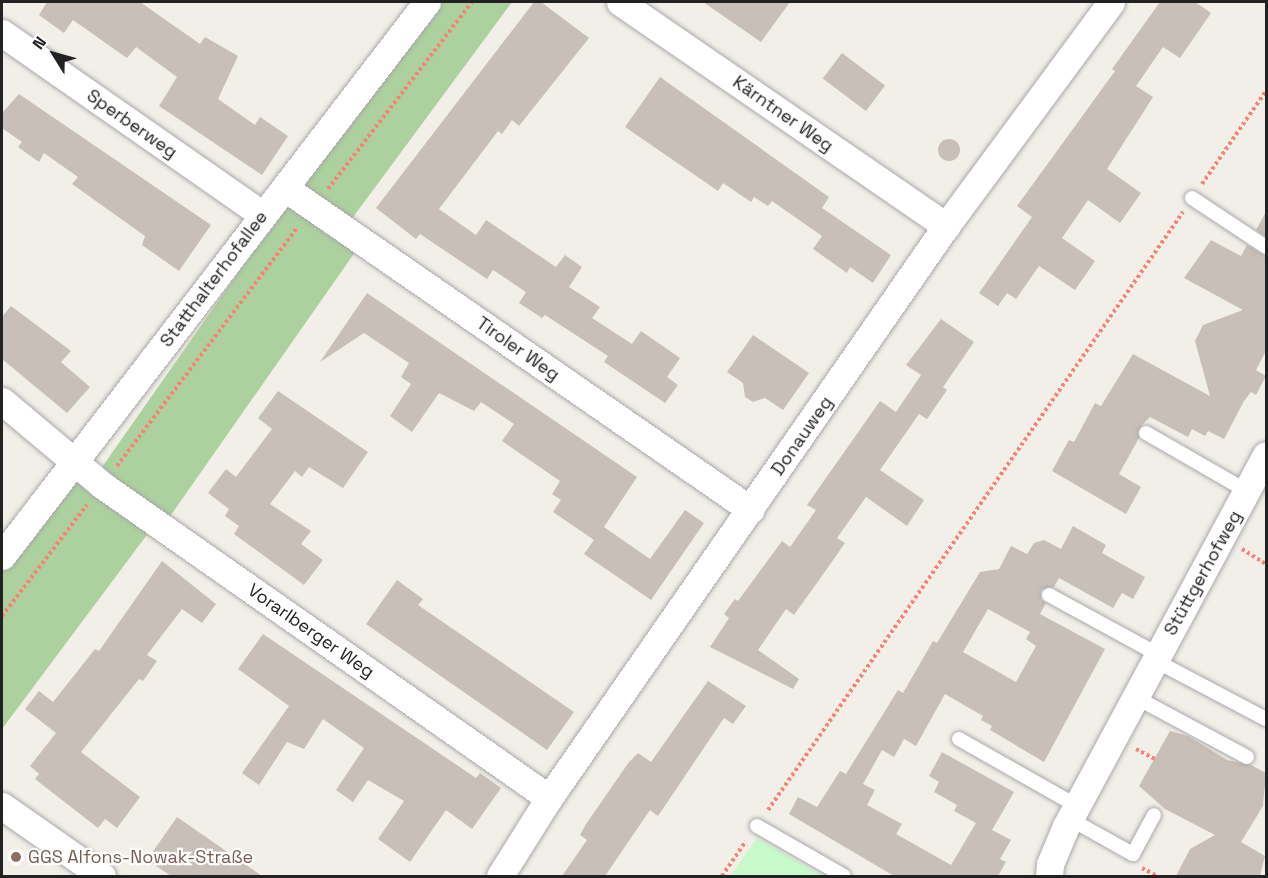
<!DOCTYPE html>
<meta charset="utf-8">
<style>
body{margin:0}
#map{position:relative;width:1268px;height:878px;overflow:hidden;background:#f2efe9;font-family:"Space Grotesk",sans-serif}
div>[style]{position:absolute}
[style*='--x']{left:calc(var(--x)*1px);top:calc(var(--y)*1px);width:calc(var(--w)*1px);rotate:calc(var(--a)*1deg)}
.forest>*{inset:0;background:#add19e;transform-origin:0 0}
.park>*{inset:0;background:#c8facc}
.building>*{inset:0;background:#c7bfb8;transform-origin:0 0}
.round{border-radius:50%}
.path>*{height:4px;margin-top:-2px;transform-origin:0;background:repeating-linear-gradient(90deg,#fa8072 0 3px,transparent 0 6px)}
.roads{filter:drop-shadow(0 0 2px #a9a9a9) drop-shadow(0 0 2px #a9a9a9)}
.service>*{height:14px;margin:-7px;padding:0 7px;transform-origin:7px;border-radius:7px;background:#fff}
.minor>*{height:27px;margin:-13.5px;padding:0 13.5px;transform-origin:13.5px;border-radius:13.5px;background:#fff}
.dots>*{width:16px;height:16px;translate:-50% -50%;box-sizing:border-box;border:3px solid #fff;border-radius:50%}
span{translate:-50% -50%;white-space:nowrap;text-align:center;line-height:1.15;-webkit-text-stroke:4.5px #fff;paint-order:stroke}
.street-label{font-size:18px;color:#222}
.education-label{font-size:18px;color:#785e54}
.left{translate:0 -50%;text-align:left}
.frame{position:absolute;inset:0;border:3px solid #222;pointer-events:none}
.north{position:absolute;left:24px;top:24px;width:60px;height:60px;-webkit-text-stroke:4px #fff;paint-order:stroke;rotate:307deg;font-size:16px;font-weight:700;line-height:24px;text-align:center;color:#222}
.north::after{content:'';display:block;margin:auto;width:21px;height:27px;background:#222;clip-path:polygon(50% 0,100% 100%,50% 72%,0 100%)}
</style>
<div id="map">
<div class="forest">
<div style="clip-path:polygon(439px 2px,512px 2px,348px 224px,298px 189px)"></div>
<div style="left:289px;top:200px;width:84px;height:332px;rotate:35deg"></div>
<div style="clip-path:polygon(77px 472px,152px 528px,2px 729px,2px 571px)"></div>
</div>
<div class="park">
<div style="clip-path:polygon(757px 838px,823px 876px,730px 876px)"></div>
</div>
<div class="building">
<div style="clip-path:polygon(47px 2px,140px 2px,200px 44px,205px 37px,238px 56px,218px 99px,255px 125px,260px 117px,288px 136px,262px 175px,159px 106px,177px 77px,136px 47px,127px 58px,73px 20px,64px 33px,39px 15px)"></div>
<div style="clip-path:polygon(534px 2px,541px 2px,589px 38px,519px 126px,512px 120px,502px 134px,498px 131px,439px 209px,476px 235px,486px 220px,556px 267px,565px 255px,582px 267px,569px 287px,600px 307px,592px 318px,632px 344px,641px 331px,680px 358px,667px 377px,678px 385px,665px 403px,604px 362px,608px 356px,545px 315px,542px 318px,519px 303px,526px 292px,493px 270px,487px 279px,420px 234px,416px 239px,376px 208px)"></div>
<div style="clip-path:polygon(703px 2px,790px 2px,761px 42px)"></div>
<div style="clip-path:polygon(1160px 2px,1195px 2px,1211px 13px,1180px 58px,1163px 47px,1136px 86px,1153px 97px,1107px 169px,1141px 193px,1120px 223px,1088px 200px,1062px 238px,1095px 261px,1075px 290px,1039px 266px,1016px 299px,1007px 293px,998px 306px,979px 293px,1032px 217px,1017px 206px,1115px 71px,1112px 69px)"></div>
<div style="left:842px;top:53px;width:54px;height:32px;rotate:37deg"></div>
<div style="clip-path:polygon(660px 77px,829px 197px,822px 208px,891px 255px,873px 283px,850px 267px,847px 273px,813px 249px,822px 236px,772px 201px,768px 206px,754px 197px,751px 202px,723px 183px,718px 191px,625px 127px)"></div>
<div style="clip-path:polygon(19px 94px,211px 225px,179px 271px,142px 245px,145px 236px,72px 184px,78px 177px,44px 153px,39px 162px,18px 147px,22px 142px,2px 128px,2px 113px)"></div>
<div class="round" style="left:938px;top:139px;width:22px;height:22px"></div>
<div style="clip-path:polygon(1266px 212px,1266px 237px,1256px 230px)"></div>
<div style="clip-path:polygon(1211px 240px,1241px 256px,1247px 245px,1266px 256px,1266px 351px,1256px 370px,1266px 376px,1256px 395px,1251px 392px,1244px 401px,1224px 439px,1208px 431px,1205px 436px,1192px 429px,1188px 437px,1150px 417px,1141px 426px,1139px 438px,1119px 474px,1141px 487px,1126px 514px,1052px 471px,1069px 440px,1074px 442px,1095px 403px,1101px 406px,1133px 354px,1210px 396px,1195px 341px,1203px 325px,1243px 310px,1184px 278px)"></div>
<div style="clip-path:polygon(367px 293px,637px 477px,604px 527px,650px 559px,685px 510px,704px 523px,651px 600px,584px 554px,594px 540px,553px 512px,561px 500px,552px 494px,560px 481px,502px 441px,514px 424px,481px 402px,474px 411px,439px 393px,412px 432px,390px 416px,411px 384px,401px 377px,409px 363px,364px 333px,320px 362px)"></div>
<div style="clip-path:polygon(11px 306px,71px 351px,61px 362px,90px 387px,67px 413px,2px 359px,2px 317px)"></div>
<div style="clip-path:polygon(941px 319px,974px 342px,943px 387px,947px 390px,927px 419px,919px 414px,880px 470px,924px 500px,907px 526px,866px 497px,837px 538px,845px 543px,824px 573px,794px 615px,786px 609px,758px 650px,799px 679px,793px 689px,710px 647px,729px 618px,724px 614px,735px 599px,738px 601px,782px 541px,790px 547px,816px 510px,807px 505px,880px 401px,896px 412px,921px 375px,906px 365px)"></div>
<div style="clip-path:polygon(753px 335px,809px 373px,783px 410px,765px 398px,753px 402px,745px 397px,743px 383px,727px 372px)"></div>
<div style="clip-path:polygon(278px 391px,368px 452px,343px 488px,309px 467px,302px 477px,295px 471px,270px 504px,311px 531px,301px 544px,323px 560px,304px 585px,234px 534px,239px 526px,225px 516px,229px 509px,208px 493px,226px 469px,236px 477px,272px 429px,258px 418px)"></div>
<div style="clip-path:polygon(evenodd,1073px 526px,1106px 545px,1102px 553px,1145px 577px,1133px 599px,1122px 593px,1113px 608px,1059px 578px,1054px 587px,1041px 590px,1041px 599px,1046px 603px,1040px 614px,1105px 649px,1044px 762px,990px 730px,992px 726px,981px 720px,983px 716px,945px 694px,916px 746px,904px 739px,894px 757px,882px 750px,863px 784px,875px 790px,867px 805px,902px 824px,896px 834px,951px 865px,976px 823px,954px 811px,957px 805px,934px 792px,939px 782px,929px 776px,942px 752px,1014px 792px,992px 830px,1011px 840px,1000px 859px,1006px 862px,998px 876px,894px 876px,789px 814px,798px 797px,817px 807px,840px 771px,846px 774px,898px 690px,903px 693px,933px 641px,937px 643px,980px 572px,999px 569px,1011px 546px,1027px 554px,1034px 543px,1044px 540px,1061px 549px,1073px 526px,988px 609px,1030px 632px,1026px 639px,1036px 646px,1016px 682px,963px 652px,988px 609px)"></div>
<div style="clip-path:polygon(162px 561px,216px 604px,202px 623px,182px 609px,147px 655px,157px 661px,143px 681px,139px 679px,81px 752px,140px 797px,117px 828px,105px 819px,98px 828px,35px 779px,39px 774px,30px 766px,56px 733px,25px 709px,39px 691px,53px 702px,95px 649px,99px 651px)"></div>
<div style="clip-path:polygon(397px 580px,423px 599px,418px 605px,574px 712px,547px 750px,366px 624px)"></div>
<div style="clip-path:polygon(263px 634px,476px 778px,480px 773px,501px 788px,472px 829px,446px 810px,410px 862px,378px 839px,404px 801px,368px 780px,353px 802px,336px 790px,364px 748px,323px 719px,304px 749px,287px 742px,259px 785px,242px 773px,289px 706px,238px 669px)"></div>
<div style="clip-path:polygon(708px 681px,746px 706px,733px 724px,724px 718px,658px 816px,650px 810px,605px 876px,562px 876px,587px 840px,580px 835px,586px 824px,629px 762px,638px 753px,651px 762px)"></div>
<div style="clip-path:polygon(1170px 731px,1188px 736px,1227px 760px,1251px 765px,1266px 773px,1263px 806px,1241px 842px,1265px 856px,1260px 876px,1176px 876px,1190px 849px,1215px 835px,1165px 809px,1139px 786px)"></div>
<div style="clip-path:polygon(177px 817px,262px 876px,171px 876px,147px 860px)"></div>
</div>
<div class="path">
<div style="--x:1202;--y:184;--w:113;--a:-55.5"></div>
<div style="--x:328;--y:189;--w:236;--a:-52.4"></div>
<div style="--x:117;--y:466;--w:298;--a:-52.9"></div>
<div style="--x:1242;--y:549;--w:28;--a:32"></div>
<div style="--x:2;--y:616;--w:140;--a:-52.6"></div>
<div style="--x:1136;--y:749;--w:24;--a:28"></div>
<div style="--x:768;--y:810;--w:728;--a:-55.24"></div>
<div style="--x:1142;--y:868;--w:17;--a:28"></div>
<div style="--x:722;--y:876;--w:42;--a:-55.6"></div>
</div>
<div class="roads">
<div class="service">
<div style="--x:1192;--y:198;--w:89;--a:33.5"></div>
<div style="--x:1146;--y:433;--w:116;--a:29.9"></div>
<div style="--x:1049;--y:595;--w:123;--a:28.6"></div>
<div style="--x:1154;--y:660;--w:127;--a:27.8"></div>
<div style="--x:1135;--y:697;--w:127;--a:28.2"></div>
<div style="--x:959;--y:739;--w:136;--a:29.6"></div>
<div style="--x:1070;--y:819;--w:72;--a:29.1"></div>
<div style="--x:1133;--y:854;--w:44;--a:-61.7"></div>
<div style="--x:757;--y:826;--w:100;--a:29.9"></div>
</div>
<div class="minor">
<div style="--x:620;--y:2;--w:396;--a:34.5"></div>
<div style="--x:2;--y:33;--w:318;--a:34.9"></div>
<div style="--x:285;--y:188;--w:566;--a:34.64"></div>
<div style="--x:2;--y:401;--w:131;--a:40"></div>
<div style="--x:102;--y:485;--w:546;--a:35"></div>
<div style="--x:2;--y:556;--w:698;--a:-52.51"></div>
<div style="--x:2;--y:806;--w:122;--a:35"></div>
<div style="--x:500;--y:876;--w:92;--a:-57.9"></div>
<div style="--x:549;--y:798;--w:696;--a:-55.24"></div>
<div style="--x:946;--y:226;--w:278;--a:-53.6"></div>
<div style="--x:1049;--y:876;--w:12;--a:-85"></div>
<div style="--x:1050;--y:864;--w:41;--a:-67.2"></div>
<div style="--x:1066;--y:826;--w:421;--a:-61.7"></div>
</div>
</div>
<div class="dots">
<div style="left:16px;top:857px;background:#8d6e63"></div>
</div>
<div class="street-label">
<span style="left:783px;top:114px;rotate:35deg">Kärntner Weg</span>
<span style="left:132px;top:124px;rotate:35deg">Sperberweg</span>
<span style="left:214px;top:279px;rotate:-53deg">Statthalterhofallee</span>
<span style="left:518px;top:349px;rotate:35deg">Tiroler Weg</span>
<span style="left:802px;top:436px;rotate:-55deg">Donauweg</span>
<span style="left:1203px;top:573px;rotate:-61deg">Stüttgerhofweg</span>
<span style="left:311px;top:631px;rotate:35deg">Vorarlberger Weg</span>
</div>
<div class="education-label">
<span class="left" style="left:28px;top:857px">GGS Alfons-Nowak-Straße</span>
</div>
<div class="frame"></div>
<div class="north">N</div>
</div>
